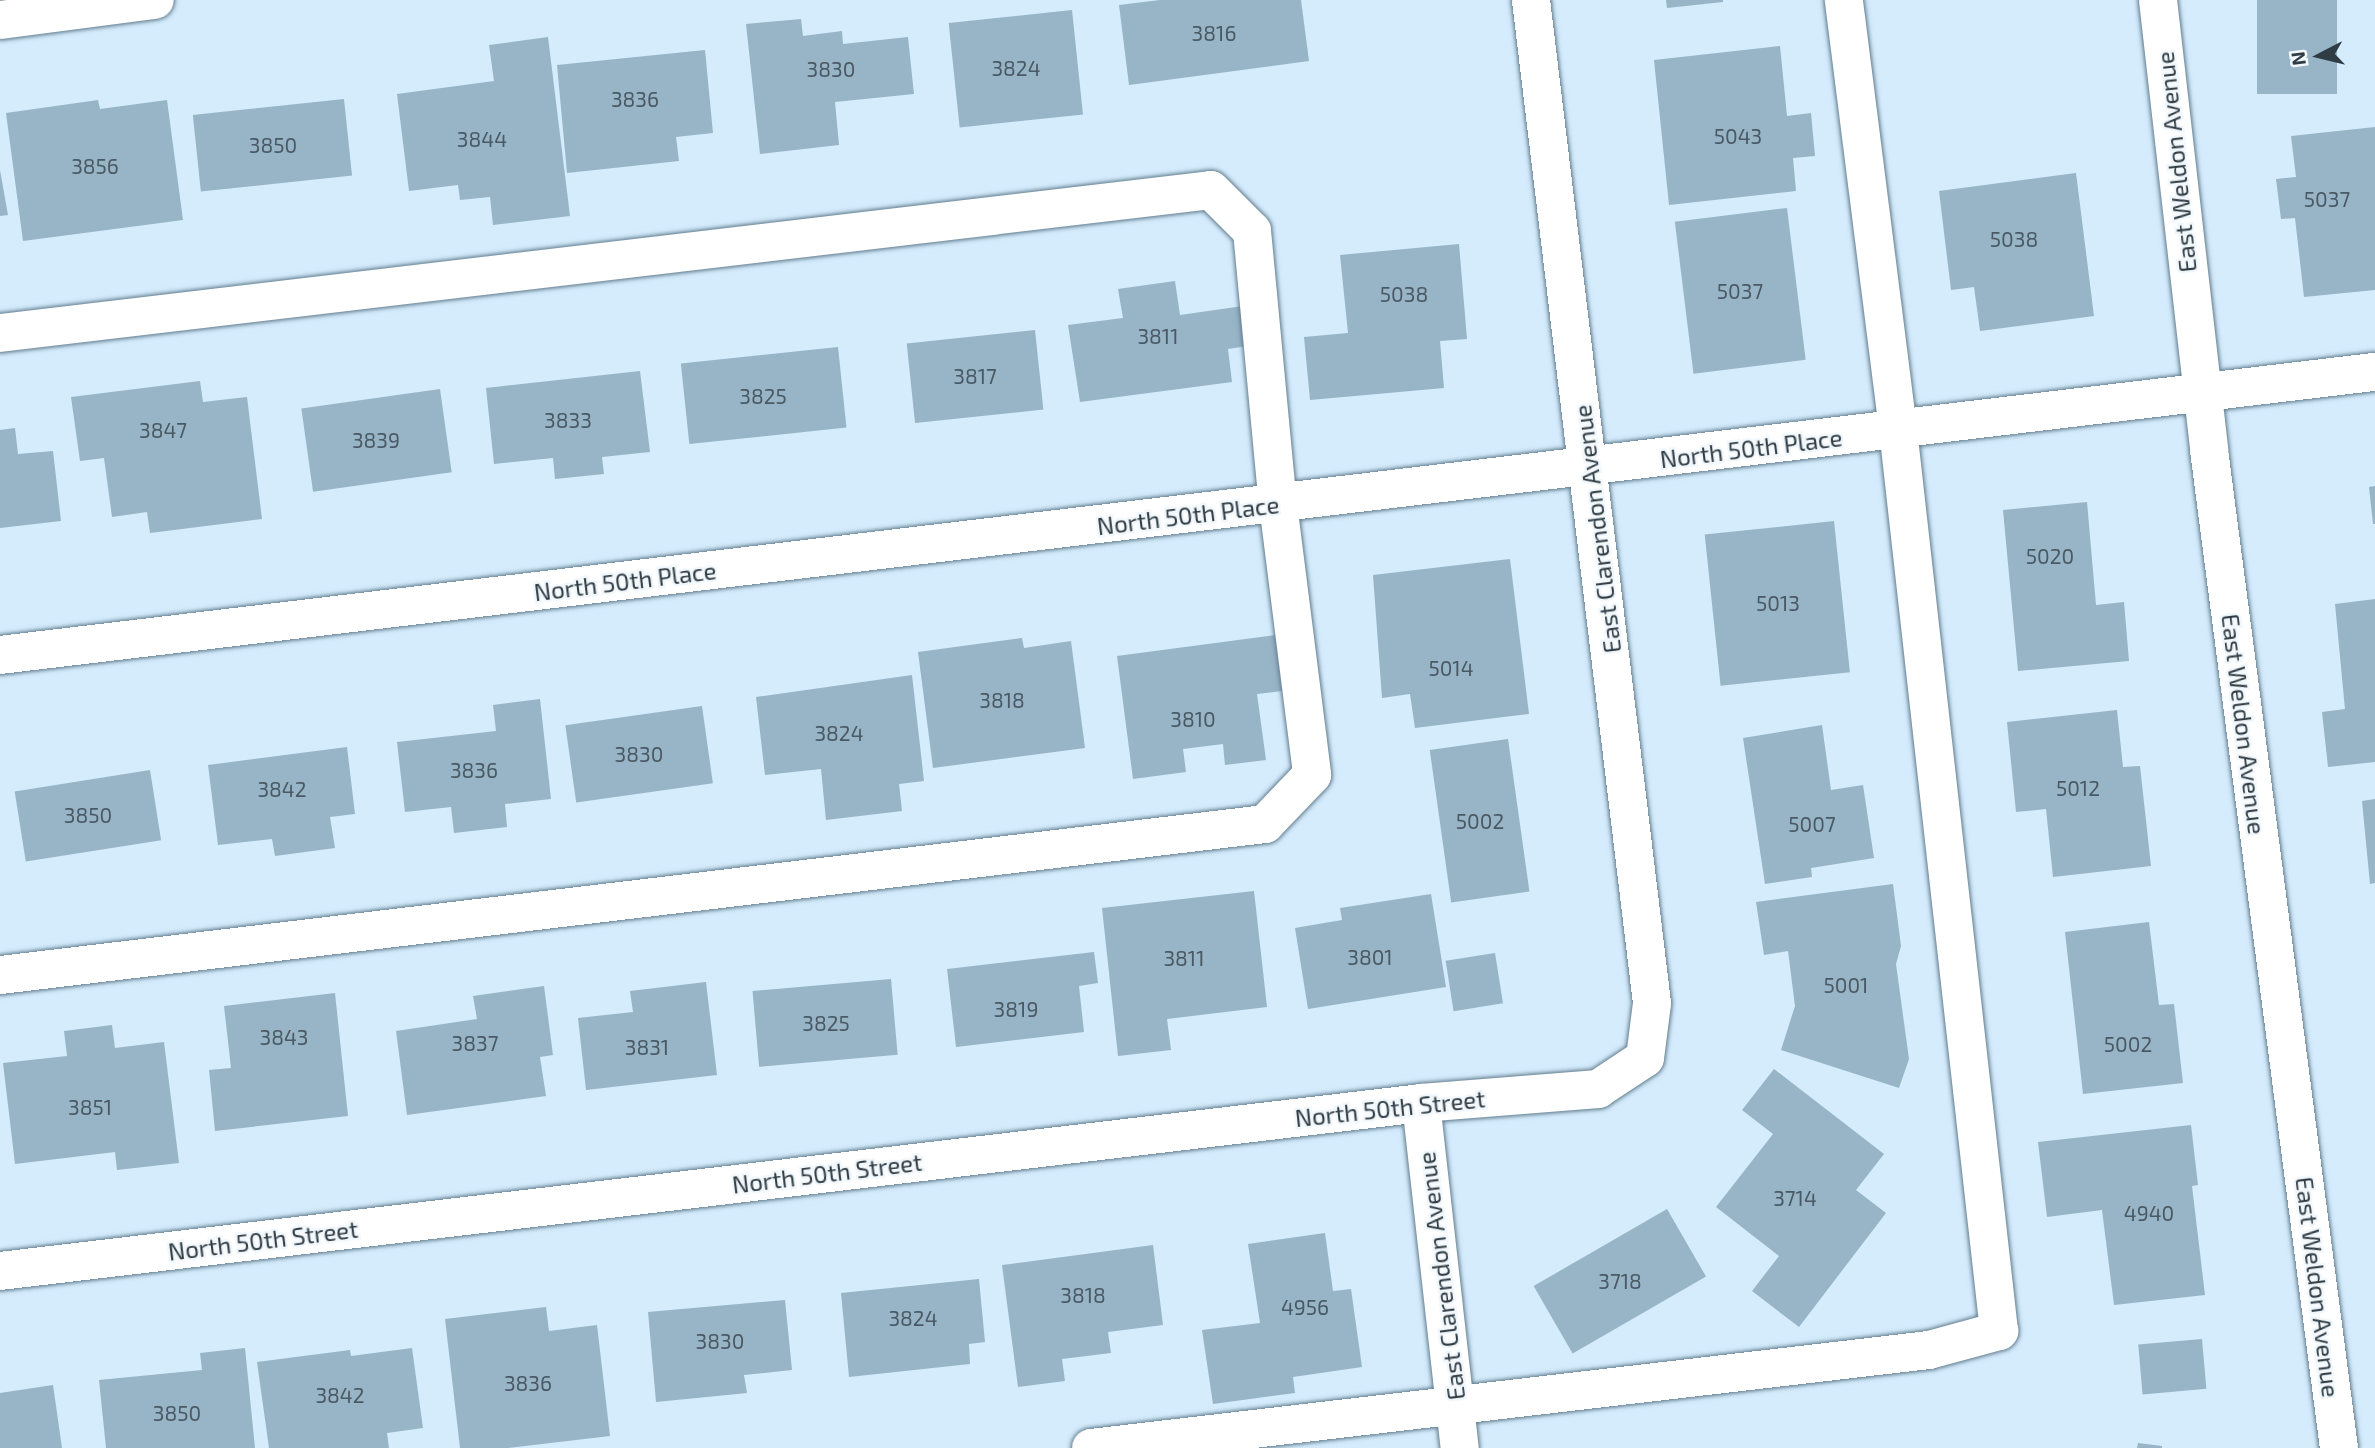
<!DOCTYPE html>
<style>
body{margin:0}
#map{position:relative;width:2375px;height:1448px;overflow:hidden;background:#d4ecfc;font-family:"Exo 2",sans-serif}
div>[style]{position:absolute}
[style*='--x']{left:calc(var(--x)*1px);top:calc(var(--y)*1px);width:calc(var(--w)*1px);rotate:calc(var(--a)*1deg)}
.building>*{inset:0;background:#98b4c7;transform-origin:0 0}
.roads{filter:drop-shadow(0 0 2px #627d8f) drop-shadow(0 0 2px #627d8f)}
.minor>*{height:38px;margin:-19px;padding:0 19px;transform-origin:19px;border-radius:19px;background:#fff}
span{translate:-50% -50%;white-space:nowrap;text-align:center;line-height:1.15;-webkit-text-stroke:5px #f1f7fb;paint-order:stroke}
.number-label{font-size:21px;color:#4a5a65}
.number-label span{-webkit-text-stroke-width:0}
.street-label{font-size:24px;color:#303c44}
.north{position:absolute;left:2284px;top:21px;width:70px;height:70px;-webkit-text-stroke:5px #f1f7fb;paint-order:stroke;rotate:263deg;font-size:19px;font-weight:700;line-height:28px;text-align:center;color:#303c44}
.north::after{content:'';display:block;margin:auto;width:24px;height:32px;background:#303c44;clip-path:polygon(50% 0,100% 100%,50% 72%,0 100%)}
</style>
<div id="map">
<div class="building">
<div style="clip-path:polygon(1160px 0,1301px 0,1309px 61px,1129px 85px,1119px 5px)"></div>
<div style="clip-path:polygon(1666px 0,1723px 0,1723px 2px,1667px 8px)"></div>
<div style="left:2257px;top:0;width:80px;height:94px"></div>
<div style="left:1072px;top:10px;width:105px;height:124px;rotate:84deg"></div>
<div style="clip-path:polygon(801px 19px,803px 36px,842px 31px,843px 44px,908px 37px,914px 94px,835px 102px,839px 145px,760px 154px,746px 24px)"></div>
<div style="clip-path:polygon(548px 37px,570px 216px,493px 225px,490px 197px,460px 200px,458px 185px,409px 191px,397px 94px,494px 81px,489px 45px)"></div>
<div style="clip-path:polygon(1780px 46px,1787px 116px,1811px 113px,1815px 156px,1793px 158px,1796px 191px,1669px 205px,1654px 60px)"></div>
<div style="clip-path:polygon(705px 50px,713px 133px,676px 137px,679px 161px,567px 173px,557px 65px)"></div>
<div style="left:344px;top:99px;width:77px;height:152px;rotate:84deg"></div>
<div style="clip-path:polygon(98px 100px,100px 109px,167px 100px,183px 220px,23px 241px,6px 113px)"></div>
<div style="clip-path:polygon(2375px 127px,2375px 290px,2304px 297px,2295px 218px,2281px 219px,2276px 179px,2296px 177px,2291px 136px)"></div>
<div style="clip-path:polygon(0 170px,8px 215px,0 216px)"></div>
<div style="clip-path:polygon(2076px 173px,2094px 316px,1980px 331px,1974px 287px,1951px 290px,1939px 191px)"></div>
<div style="left:1787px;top:208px;width:153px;height:113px;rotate:83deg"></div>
<div style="clip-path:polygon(1459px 244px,1467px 339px,1440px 341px,1444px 388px,1310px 400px,1304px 337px,1348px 333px,1340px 255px)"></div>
<div style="clip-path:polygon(1175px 281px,1180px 315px,1243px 306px,1248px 346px,1228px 349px,1232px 382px,1080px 402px,1068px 325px,1123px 318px,1118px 289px)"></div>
<div style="left:1035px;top:330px;width:80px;height:129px;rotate:84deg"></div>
<div style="left:838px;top:347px;width:81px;height:158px;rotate:84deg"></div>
<div style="clip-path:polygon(640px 371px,650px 452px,602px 457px,604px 474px,555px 479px,553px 458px,494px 464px,486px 388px)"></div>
<div style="clip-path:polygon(200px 381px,203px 402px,247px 397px,262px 519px,150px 533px,147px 512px,112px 517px,104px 458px,80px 461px,71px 397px)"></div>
<div style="left:440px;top:389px;width:84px;height:140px;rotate:82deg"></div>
<div style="clip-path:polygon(15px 428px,18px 454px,53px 451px,61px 521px,0 528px,0 430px)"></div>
<div style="clip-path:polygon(2375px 486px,2375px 524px,2373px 524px,2369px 487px)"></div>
<div style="clip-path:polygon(2087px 502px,2096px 605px,2124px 602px,2129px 661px,2018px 671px,2003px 510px)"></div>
<div style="left:1834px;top:521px;width:152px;height:130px;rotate:84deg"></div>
<div style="clip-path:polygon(1510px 559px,1529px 714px,1415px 728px,1410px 694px,1382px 698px,1373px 575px)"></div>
<div style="clip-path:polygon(2375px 599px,2375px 762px,2328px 767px,2322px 712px,2345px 709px,2335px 604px)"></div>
<div style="clip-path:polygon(1275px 635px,1282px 691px,1257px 694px,1266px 760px,1225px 765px,1223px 744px,1183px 749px,1186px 772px,1133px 779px,1117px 656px)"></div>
<div style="clip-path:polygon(1022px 638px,1024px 648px,1071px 641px,1085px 748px,933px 768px,918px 652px)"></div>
<div style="clip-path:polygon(912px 675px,924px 781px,899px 784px,902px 811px,826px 820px,821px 769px,765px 775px,756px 697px)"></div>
<div style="clip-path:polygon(540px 699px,551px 799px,505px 804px,507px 827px,454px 833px,451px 807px,405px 812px,397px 742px,496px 731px,493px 705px)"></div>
<div style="left:702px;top:706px;width:78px;height:138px;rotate:82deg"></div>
<div style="clip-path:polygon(2117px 710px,2123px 767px,2140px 766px,2151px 866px,2053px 877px,2046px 809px,2016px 812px,2007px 722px)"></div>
<div style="clip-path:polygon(1822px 725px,1831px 790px,1863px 785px,1874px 858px,1811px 868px,1812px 877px,1765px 884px,1743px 738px)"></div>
<div style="left:1508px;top:739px;width:154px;height:79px;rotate:82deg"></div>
<div style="clip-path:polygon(347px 747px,355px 814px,330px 817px,335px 848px,275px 856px,272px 839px,218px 845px,208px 765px)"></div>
<div style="left:150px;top:770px;width:71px;height:137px;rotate:81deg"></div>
<div style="clip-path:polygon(2375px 799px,2375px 883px,2370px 884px,2362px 801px)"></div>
<div style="clip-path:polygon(1893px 884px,1901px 946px,1896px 964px,1909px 1059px,1899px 1088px,1781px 1050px,1795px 1006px,1788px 951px,1764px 955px,1756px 902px)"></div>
<div style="clip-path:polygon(1254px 891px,1267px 1007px,1167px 1019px,1171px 1050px,1118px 1056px,1102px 908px)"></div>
<div style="clip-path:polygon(1431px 894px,1446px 987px,1308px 1009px,1295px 928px,1342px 920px,1340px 908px)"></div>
<div style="clip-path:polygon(2149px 922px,2159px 1005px,2174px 1004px,2183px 1083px,2083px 1094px,2065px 932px)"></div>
<div style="clip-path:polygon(1094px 952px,1098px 983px,1079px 986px,1084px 1032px,956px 1047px,947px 969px)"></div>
<div style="left:1495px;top:953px;width:51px;height:50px;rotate:81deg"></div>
<div style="left:891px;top:979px;width:76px;height:139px;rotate:85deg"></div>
<div style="clip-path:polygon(706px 982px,717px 1075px,586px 1090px,578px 1018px,633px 1012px,630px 991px)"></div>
<div style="clip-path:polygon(544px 986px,553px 1055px,540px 1057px,546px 1096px,407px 1115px,396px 1031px,477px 1019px,473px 996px)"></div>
<div style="clip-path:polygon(335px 993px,348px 1116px,215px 1131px,209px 1070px,231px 1068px,224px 1006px)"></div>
<div style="clip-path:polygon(112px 1025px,115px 1048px,164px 1042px,179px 1163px,117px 1170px,115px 1152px,15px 1164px,3px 1063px,67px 1056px,64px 1031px)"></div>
<div style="clip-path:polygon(1774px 1069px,1884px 1154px,1856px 1190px,1886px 1213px,1799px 1327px,1752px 1291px,1779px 1256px,1716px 1207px,1773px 1134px,1742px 1110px)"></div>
<div style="clip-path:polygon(2191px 1125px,2198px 1185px,2192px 1186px,2205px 1295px,2114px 1305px,2102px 1210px,2047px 1217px,2038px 1142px)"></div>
<div style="left:1667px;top:1209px;width:78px;height:154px;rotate:60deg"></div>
<div style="clip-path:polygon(1325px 1233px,1333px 1291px,1351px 1289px,1362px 1367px,1293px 1377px,1295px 1393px,1213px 1404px,1202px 1330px,1260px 1323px,1248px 1244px)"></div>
<div style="clip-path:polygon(1153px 1245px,1163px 1325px,1108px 1332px,1111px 1353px,1062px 1359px,1065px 1381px,1018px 1387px,1002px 1265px)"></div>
<div style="clip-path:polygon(979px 1279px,985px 1342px,969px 1344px,970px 1364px,849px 1377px,841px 1293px)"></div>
<div style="clip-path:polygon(785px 1300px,792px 1370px,744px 1375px,747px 1393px,656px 1402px,648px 1312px)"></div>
<div style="clip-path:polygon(546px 1307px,549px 1331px,597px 1325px,610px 1436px,508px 1448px,460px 1448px,445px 1319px)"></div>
<div style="left:2202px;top:1339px;width:50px;height:64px;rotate:85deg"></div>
<div style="clip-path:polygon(245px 1348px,255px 1448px,106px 1448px,99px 1380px,202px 1370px,200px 1353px)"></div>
<div style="clip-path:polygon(412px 1348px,423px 1428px,387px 1433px,389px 1448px,269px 1448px,257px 1362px,350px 1350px,351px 1356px)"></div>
<div style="clip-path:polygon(53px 1385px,62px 1448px,0 1448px,0 1393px)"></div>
<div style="clip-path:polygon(2138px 1443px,2162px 1446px,2162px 1448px,2137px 1448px)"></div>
</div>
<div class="roads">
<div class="minor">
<div style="--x:2158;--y:0;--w:453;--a:83.5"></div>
<div style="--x:2209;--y:450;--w:1006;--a:82.58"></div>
<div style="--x:0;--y:20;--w:156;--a:-7.4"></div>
<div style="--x:0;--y:333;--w:1219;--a:-6.73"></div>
<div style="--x:1211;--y:190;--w:58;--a:45"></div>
<div style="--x:1252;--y:231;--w:274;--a:84.6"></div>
<div style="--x:1278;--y:504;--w:273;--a:82.8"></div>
<div style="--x:1312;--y:775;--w:68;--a:133.8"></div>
<div style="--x:1265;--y:824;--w:1274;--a:173.19"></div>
<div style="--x:0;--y:655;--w:2392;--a:-6.8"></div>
<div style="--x:1421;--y:1103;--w:347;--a:83.6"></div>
<div style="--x:0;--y:1271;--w:1431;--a:-6.74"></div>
<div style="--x:1421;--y:1103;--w:178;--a:-4.5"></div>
<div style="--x:1598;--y:1089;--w:56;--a:-33.4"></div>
<div style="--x:1645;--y:1058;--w:55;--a:-82.7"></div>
<div style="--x:1652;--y:1003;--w:1010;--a:-96.88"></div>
<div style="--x:1091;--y:1448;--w:844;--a:-6.67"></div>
<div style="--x:1929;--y:1350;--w:73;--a:-15.2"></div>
<div style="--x:1999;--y:1331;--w:908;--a:-96.39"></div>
<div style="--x:1898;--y:429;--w:432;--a:-97.2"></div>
</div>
</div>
<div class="number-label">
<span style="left:1214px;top:33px">3816</span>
<span style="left:1016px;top:68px">3824</span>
<span style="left:831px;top:69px">3830</span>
<span style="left:635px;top:99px">3836</span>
<span style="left:1738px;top:136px">5043</span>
<span style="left:482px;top:139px">3844</span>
<span style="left:273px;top:145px">3850</span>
<span style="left:95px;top:166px">3856</span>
<span style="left:2327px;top:199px">5037</span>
<span style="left:2014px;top:239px">5038</span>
<span style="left:1740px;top:291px">5037</span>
<span style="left:1404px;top:294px">5038</span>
<span style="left:1158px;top:336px">3811</span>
<span style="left:975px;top:376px">3817</span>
<span style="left:763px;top:396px">3825</span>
<span style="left:568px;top:420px">3833</span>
<span style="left:163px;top:430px">3847</span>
<span style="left:376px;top:440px">3839</span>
<span style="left:2050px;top:556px">5020</span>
<span style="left:1778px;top:603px">5013</span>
<span style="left:1451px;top:668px">5014</span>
<span style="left:1002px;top:700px">3818</span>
<span style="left:1193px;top:719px">3810</span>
<span style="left:839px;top:733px">3824</span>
<span style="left:639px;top:754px">3830</span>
<span style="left:474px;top:770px">3836</span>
<span style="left:2078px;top:788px">5012</span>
<span style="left:282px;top:789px">3842</span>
<span style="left:88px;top:815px">3850</span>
<span style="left:1480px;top:821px">5002</span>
<span style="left:1812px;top:824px">5007</span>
<span style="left:1370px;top:957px">3801</span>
<span style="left:1184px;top:958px">3811</span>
<span style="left:1846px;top:985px">5001</span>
<span style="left:1016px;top:1009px">3819</span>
<span style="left:826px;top:1023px">3825</span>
<span style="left:284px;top:1037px">3843</span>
<span style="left:475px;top:1043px">3837</span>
<span style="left:2128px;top:1044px">5002</span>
<span style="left:647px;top:1047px">3831</span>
<span style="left:90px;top:1107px">3851</span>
<span style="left:1795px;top:1198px">3714</span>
<span style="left:2149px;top:1213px">4940</span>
<span style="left:1620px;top:1281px">3718</span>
<span style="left:1083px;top:1295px">3818</span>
<span style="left:1305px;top:1307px">4956</span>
<span style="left:913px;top:1318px">3824</span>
<span style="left:720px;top:1341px">3830</span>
<span style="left:528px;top:1383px">3836</span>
<span style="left:340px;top:1395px">3842</span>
<span style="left:177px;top:1413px">3850</span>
</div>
<div class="street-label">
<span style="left:2176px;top:162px;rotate:-96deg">East Weldon Avenue</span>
<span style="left:1751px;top:448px;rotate:-7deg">North 50th Place</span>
<span style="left:1188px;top:515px;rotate:-7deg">North 50th Place</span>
<span style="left:1597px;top:529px;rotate:-97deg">East Clarendon Avenue</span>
<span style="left:625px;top:581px;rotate:-7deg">North 50th Place</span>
<span style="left:2244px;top:724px;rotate:83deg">East Weldon Avenue</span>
<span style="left:1390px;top:1108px;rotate:-6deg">North 50th Street</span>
<span style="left:827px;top:1173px;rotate:-7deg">North 50th Street</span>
<span style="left:263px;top:1240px;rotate:-7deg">North 50th Street</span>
<span style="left:1441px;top:1276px;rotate:-97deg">East Clarendon Avenue</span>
<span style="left:2318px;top:1287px;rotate:83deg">East Weldon Avenue</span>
</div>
<div class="north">N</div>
</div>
